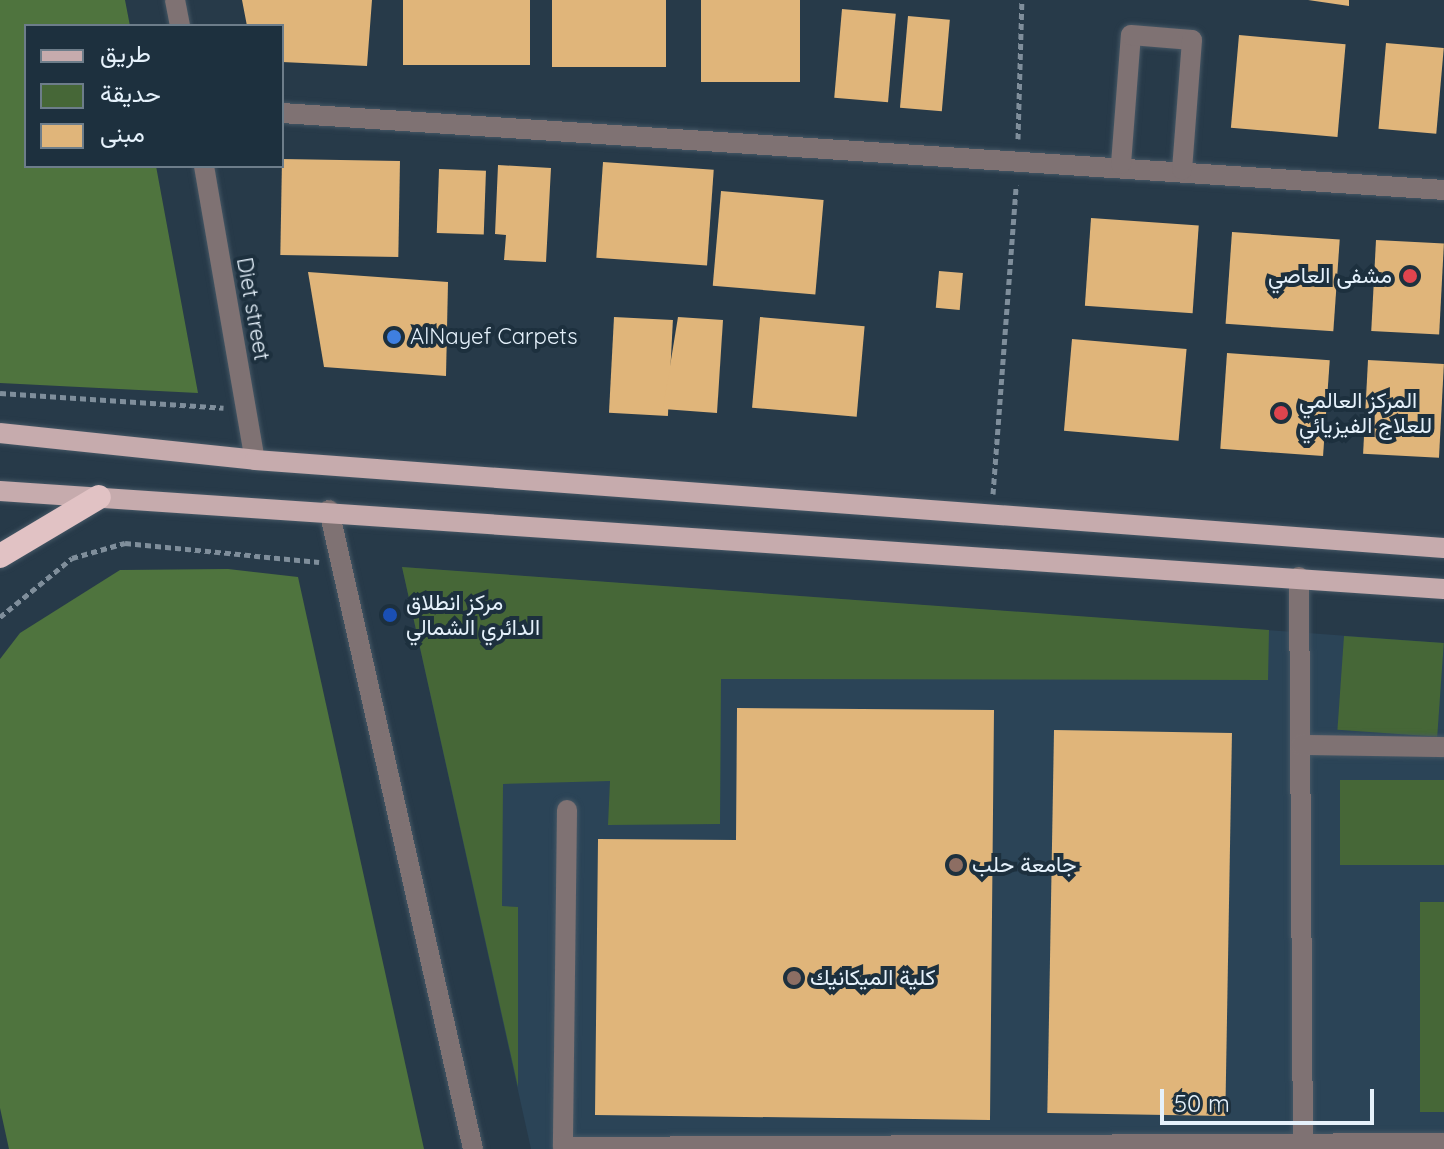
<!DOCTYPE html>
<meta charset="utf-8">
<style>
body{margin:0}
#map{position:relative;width:1444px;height:1149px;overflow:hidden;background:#273a49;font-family:Quicksand,Vazirmatn,sans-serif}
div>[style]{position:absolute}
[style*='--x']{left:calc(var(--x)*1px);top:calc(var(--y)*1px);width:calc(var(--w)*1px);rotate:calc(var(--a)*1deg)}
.built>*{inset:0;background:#2b4457}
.green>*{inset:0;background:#466737;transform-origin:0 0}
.forest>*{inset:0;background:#4f743e}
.building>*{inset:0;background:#e0b57a;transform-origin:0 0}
.path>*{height:5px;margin-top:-2.5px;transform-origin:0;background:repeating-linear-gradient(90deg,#7f8e9b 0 6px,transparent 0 10px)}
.roads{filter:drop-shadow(0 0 2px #455765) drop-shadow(0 0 2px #455765)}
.minor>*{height:20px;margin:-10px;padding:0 10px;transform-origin:10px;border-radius:10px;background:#7f7273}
.major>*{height:20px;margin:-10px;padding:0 10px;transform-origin:10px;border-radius:10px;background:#c6abad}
.highway>*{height:24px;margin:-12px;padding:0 12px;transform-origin:12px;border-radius:12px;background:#e1c2c4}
.dots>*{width:22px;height:22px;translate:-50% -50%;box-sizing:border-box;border:4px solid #1d303e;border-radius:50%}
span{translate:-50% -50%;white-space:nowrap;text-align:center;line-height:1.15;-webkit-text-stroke:8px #1d303e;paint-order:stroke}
.poi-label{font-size:22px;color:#e5f1fb}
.right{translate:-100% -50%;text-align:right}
.left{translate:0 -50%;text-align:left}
.street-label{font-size:22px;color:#e5f1fb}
.legend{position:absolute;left:24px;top:24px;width:260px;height:144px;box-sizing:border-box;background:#1d303e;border:2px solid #6d7d8a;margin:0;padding:10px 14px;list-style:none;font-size:24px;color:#e5f1fb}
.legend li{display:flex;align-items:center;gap:16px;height:40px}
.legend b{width:40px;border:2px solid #6d7d8a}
.scale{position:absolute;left:1160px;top:1089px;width:214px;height:36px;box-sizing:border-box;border:4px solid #e5f1fb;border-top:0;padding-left:10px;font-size:24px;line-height:28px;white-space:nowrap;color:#e5f1fb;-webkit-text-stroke:6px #1d303e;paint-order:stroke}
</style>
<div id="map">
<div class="built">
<div style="clip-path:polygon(402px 567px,1444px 643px,1444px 1149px,531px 1149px)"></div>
</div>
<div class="green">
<div style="clip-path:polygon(402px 567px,1269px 630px,1268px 680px,721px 679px,720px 824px,608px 825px,610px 781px,503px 784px,502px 906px,518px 907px,518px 1087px)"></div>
<div style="left:1344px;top:636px;width:100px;height:94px;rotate:4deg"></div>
<div style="left:1444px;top:780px;width:85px;height:104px;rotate:90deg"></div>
<div style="left:1420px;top:902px;width:24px;height:210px"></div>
</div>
<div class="forest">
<div style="clip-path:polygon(0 0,125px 0,130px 26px,26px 26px,26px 166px,156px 166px,198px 393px,0 383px)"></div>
<div style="clip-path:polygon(228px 569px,298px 577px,424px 1149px,9px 1149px,0 1108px,0 659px,20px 633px,120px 570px)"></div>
</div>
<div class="building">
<div style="clip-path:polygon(242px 0,372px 0,367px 66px,282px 62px,282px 26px,247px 26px)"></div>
<div style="left:403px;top:0;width:127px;height:65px"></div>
<div style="left:552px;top:0;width:114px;height:67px"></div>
<div style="left:701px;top:0;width:99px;height:82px"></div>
<div style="clip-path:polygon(1308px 0,1349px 0,1349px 6px)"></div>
<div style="left:842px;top:9px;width:54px;height:89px;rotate:5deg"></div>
<div style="left:908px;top:16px;width:42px;height:92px;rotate:5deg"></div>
<div style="left:1239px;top:35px;width:107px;height:93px;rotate:5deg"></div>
<div style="left:1386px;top:43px;width:58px;height:86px;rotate:5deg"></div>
<div style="left:282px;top:159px;width:118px;height:96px;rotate:1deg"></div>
<div style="left:603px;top:162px;width:111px;height:96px;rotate:4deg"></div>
<div style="clip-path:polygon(498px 165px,551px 168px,546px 262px,504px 260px,506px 235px,495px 234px)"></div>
<div style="left:439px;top:169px;width:47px;height:64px;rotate:2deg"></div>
<div style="left:721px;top:191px;width:103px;height:95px;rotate:5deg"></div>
<div style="left:1091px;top:218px;width:108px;height:88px;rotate:4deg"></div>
<div style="left:1232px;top:232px;width:108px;height:92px;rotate:4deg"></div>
<div style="left:1376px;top:240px;width:68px;height:91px;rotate:3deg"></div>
<div style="left:939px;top:271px;width:24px;height:37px;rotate:5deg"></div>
<div style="clip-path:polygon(308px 272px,448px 282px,446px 376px,324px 367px)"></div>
<div style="left:614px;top:317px;width:59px;height:96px;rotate:3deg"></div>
<div style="clip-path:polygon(678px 317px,723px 320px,717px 413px,663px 409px)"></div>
<div style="left:760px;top:317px;width:105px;height:91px;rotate:5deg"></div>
<div style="left:1072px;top:339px;width:115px;height:92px;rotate:5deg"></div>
<div style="left:1227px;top:353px;width:103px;height:96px;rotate:4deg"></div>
<div style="left:1368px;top:360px;width:76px;height:94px;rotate:3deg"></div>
<div style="clip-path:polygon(737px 708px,994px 710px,990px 1120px,595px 1115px,598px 839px,736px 840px)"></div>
<div style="left:1054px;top:730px;width:178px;height:383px;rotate:1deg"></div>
</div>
<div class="path">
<div style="--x:1018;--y:139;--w:139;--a:-88.4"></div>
<div style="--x:0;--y:393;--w:224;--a:3.8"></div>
<div style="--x:993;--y:494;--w:310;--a:-85.7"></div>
<div style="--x:0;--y:617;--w:93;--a:-39.3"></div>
<div style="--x:72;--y:558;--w:55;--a:-15.8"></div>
<div style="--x:125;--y:543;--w:195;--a:5.6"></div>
</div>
<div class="roads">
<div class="minor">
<div style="--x:175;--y:0;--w:26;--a:79"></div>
<div style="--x:282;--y:113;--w:1165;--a:3.79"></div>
<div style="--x:1121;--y:164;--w:129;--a:-85.6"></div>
<div style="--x:1131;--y:35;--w:61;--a:4.7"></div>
<div style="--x:1192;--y:40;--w:130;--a:94.4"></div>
<div style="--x:204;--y:166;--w:298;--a:80.2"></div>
<div style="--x:329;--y:510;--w:655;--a:77.3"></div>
<div style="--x:1299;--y:577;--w:566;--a:89.6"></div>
<div style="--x:1301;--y:745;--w:143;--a:0.8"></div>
<div style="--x:567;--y:810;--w:337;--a:90.7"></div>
<div style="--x:563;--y:1147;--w:881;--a:-0.26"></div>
</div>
<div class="major">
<div style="--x:0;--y:433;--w:256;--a:6"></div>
<div style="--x:255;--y:460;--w:1192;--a:4.23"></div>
<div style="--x:0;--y:491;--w:1447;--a:3.88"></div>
</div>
<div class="highway">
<div style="--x:0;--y:556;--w:115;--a:-30.8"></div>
</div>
</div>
<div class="dots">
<div style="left:1410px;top:276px;background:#e0444e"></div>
<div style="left:394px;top:337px;background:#3f7fe0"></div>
<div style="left:1281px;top:413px;background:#e0444e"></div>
<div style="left:390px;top:615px;background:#1a4fb4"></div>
<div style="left:956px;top:865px;background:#8d6e63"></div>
<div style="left:794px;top:978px;background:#8d6e63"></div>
</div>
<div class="poi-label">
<span class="right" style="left:1392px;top:276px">مشفى العاصي</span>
<span class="left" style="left:410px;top:337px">AlNayef Carpets</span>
<span class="left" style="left:1299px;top:413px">المركز العالمي<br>للعلاج الفيزيائي</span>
<span class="left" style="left:406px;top:615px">مركز انطلاق<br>الدائري الشمالي</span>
<span class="left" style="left:972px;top:865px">جامعة حلب</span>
<span class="left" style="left:810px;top:978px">كلية الميكانيك</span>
</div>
<div class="street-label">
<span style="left:253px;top:309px;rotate:80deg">Diet street</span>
</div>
<ul class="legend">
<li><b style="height:10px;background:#c6abad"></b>طريق</li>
<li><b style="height:22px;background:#466737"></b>حديقة</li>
<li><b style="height:22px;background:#e0b57a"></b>مبنى</li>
</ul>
<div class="scale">50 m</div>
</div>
